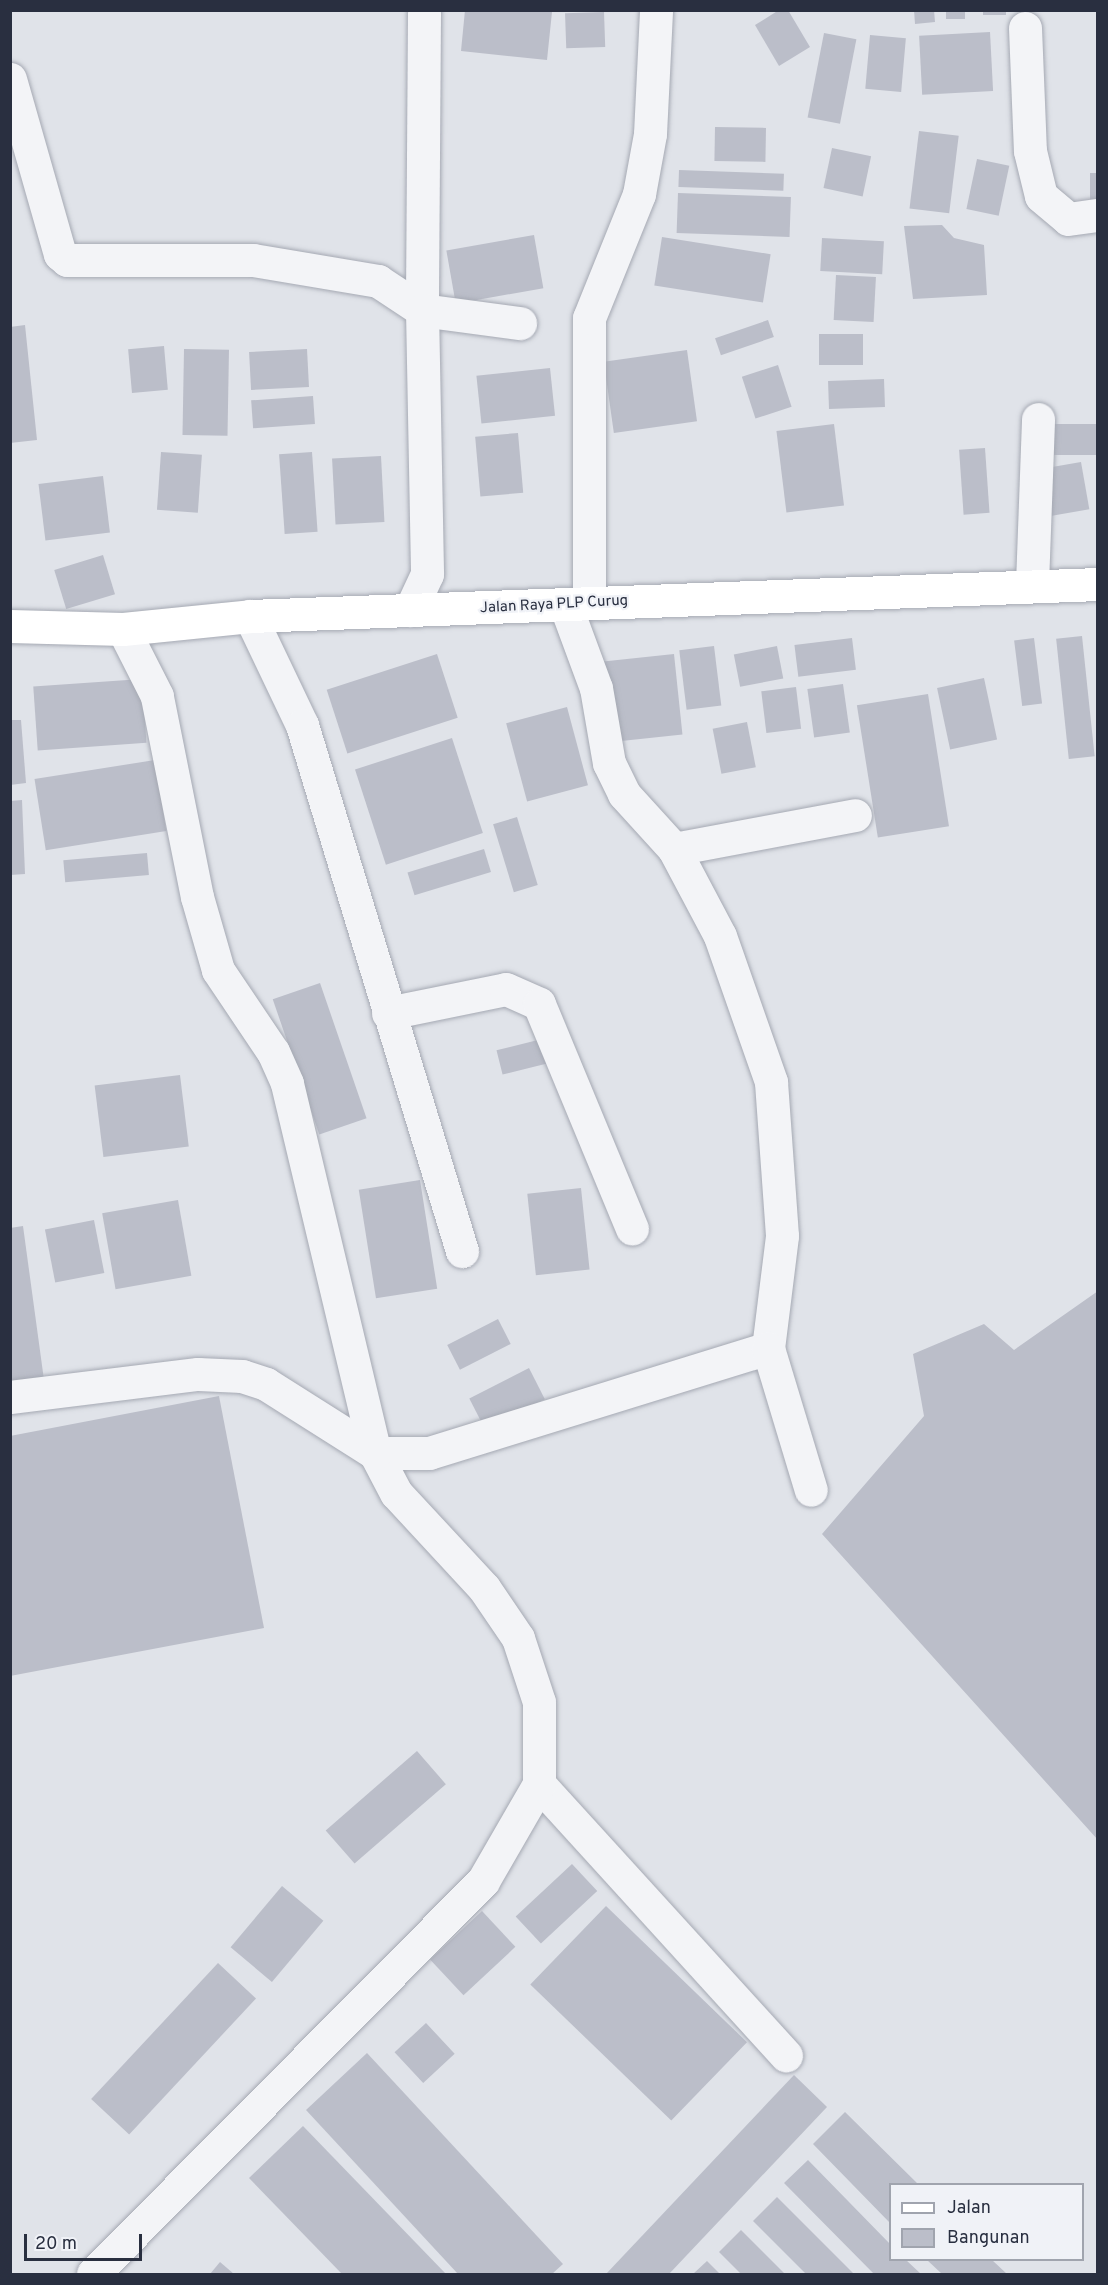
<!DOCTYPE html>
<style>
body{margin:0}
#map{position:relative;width:1108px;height:2285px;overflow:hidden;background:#e0e3e9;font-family:Overpass,sans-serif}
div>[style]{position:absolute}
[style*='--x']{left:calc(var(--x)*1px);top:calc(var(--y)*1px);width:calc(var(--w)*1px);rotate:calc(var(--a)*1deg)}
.building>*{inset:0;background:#bbbec9;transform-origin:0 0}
.roads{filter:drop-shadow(0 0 2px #a5a9b3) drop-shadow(0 0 2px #a5a9b3)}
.minor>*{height:33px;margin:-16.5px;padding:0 16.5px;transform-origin:16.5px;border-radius:16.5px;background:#f3f4f7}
.major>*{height:33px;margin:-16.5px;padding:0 16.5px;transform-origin:16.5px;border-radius:16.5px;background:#fff}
span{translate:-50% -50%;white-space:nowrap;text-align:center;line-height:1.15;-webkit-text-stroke:4.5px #f0f2f7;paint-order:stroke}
.street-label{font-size:15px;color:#292f40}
.frame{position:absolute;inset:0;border:12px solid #292f40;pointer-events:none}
.legend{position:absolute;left:889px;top:2183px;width:195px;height:78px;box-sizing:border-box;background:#f0f2f7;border:2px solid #a0a4ae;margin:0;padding:8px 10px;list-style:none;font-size:18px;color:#292f40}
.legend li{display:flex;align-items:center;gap:12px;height:30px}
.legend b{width:30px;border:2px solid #a0a4ae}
.scale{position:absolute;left:24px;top:2234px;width:118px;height:27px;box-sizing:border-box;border:3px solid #292f40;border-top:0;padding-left:8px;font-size:18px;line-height:21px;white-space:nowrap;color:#292f40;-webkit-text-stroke:4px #f0f2f7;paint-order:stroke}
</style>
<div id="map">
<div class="building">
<div style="clip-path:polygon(465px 10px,552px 12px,547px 60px,461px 51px)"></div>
<div style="clip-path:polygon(779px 10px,788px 10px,810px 47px,779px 66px,755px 25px)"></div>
<div style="clip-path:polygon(914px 10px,934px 10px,935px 22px,915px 24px)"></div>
<div style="left:946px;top:10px;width:19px;height:9px"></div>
<div style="left:983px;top:10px;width:23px;height:5px"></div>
<div style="left:604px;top:12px;width:35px;height:39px;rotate:88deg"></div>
<div style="left:990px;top:32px;width:59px;height:71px;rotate:87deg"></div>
<div style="left:824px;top:33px;width:33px;height:86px;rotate:11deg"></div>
<div style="left:870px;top:35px;width:36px;height:54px;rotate:5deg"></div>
<div style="left:715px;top:127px;width:51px;height:34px;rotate:1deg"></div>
<div style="left:919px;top:131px;width:40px;height:78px;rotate:7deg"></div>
<div style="left:832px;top:148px;width:40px;height:41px;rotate:12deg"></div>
<div style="left:977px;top:159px;width:33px;height:51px;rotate:12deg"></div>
<div style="left:679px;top:170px;width:105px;height:17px;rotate:2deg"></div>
<div style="left:1090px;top:173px;width:8px;height:31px"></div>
<div style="left:678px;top:193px;width:113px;height:40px;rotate:2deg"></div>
<div style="clip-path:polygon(942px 225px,954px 238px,984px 245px,987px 295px,913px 299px,904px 226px)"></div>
<div style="left:534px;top:235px;width:54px;height:89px;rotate:80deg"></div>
<div style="left:662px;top:237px;width:110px;height:49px;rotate:9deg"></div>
<div style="left:822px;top:238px;width:62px;height:33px;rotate:3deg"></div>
<div style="left:836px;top:275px;width:40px;height:45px;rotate:3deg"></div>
<div style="left:768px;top:320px;width:18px;height:56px;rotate:71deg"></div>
<div style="clip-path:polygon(25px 325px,37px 440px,10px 443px,10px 327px)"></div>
<div style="left:819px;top:334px;width:44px;height:31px"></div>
<div style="left:164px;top:346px;width:44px;height:36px;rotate:85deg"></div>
<div style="left:184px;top:349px;width:45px;height:86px;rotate:1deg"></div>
<div style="left:307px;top:349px;width:38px;height:58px;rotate:87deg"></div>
<div style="left:687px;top:350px;width:72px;height:84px;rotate:82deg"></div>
<div style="left:778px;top:365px;width:44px;height:38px;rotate:72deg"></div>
<div style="left:550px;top:368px;width:48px;height:74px;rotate:84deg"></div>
<div style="left:884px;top:379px;width:28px;height:56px;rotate:88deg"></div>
<div style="left:313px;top:396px;width:28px;height:62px;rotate:86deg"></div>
<div style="left:834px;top:424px;width:82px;height:58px;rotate:83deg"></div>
<div style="left:1098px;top:424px;width:31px;height:54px;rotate:90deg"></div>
<div style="left:518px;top:433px;width:60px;height:43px;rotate:85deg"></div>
<div style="left:985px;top:448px;width:65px;height:26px;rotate:86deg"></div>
<div style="left:161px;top:452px;width:41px;height:58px;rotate:4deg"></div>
<div style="left:312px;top:452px;width:80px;height:33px;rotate:86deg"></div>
<div style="left:381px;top:456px;width:66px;height:49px;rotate:87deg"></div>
<div style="left:1081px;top:462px;width:48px;height:38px;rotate:80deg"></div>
<div style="left:103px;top:476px;width:57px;height:65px;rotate:83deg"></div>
<div style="left:103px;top:555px;width:41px;height:51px;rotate:73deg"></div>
<div style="left:1082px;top:636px;width:121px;height:26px;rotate:84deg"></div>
<div style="left:852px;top:638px;width:32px;height:58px;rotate:83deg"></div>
<div style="left:1034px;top:638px;width:66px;height:20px;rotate:83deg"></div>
<div style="left:714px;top:646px;width:60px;height:35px;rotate:83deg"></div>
<div style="left:777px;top:646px;width:33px;height:44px;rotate:79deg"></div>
<div style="left:437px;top:654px;width:67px;height:116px;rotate:72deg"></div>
<div style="left:674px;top:654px;width:81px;height:71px;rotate:84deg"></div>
<div style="left:984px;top:678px;width:63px;height:48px;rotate:78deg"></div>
<div style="left:142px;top:679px;width:64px;height:109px;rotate:86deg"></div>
<div style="left:843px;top:684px;width:49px;height:36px;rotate:82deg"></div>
<div style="left:796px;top:687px;width:42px;height:35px;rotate:83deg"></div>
<div style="left:928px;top:694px;width:134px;height:72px;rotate:81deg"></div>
<div style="left:567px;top:707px;width:81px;height:63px;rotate:75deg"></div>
<div style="clip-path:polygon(10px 720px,21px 720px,26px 783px,10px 785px)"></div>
<div style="left:747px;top:722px;width:46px;height:35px;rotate:79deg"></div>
<div style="left:452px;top:738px;width:100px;height:102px;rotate:72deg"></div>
<div style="left:155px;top:760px;width:72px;height:122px;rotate:81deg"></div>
<div style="clip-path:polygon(22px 800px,25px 874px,10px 875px,10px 801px)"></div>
<div style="left:517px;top:817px;width:71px;height:25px;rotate:73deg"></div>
<div style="left:484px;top:849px;width:24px;height:80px;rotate:73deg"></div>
<div style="left:147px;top:853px;width:22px;height:84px;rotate:85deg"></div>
<div style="left:320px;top:983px;width:143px;height:50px;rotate:71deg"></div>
<div style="left:546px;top:1038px;width:25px;height:51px;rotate:76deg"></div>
<div style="left:180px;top:1075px;width:72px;height:86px;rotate:83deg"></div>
<div style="left:420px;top:1180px;width:110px;height:62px;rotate:81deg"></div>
<div style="left:581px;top:1188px;width:82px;height:54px;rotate:84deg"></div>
<div style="left:178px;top:1200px;width:77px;height:77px;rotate:80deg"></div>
<div style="left:94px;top:1220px;width:54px;height:50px;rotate:79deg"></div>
<div style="clip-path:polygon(23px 1226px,44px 1380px,10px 1384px,10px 1228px)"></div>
<div style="clip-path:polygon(1098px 1291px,1098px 1840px,822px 1534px,924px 1416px,913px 1354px,984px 1324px,1014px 1350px)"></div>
<div style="left:498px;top:1319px;width:28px;height:57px;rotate:63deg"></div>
<div style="left:529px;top:1368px;width:35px;height:67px;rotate:63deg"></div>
<div style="clip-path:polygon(219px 1396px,264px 1628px,10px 1676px,10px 1436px)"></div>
<div style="left:417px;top:1751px;width:44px;height:121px;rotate:49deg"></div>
<div style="left:572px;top:1864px;width:37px;height:77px;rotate:47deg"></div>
<div style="left:282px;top:1886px;width:54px;height:80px;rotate:40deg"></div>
<div style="left:606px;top:1906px;width:196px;height:109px;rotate:44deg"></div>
<div style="left:482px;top:1911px;width:49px;height:71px;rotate:47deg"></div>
<div style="left:218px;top:1963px;width:52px;height:186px;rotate:43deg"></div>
<div style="left:426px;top:2023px;width:42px;height:43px;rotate:47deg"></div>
<div style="clip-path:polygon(367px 2053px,563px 2264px,552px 2274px,458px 2274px,306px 2110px)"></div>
<div style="clip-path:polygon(794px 2075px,827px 2107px,669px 2274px,606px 2274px)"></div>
<div style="clip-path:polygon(845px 2112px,918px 2184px,890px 2184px,890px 2223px,813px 2144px)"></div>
<div style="clip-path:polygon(303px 2126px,446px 2274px,342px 2274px,249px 2178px)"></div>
<div style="clip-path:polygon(808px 2160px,890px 2244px,890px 2260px,906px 2260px,921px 2274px,874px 2274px,784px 2183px)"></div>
<div style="clip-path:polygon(777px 2197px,854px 2274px,806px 2274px,753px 2221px)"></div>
<div style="clip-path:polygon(741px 2230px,785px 2274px,741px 2274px,719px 2252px)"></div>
<div style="clip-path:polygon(927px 2260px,992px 2260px,1007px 2274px,942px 2274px)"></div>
<div style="clip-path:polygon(707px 2261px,720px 2274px,693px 2274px)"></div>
<div style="clip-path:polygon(220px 2262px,234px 2274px,210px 2274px)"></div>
</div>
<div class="roads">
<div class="minor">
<div style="--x:424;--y:13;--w:297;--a:90.4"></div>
<div style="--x:422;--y:310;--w:99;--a:7.6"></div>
<div style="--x:1025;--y:28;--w:123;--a:87.7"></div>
<div style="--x:1030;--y:151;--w:46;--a:76.3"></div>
<div style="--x:1041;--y:196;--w:35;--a:40"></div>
<div style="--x:1068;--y:219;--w:30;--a:-8"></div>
<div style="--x:10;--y:79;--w:182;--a:74.1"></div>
<div style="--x:60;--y:254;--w:9;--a:41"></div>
<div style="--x:67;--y:260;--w:186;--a:0"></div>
<div style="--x:253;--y:260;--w:127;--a:9.5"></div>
<div style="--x:378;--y:281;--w:53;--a:33.4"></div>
<div style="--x:422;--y:310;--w:264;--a:88.9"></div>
<div style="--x:427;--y:574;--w:40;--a:115"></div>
<div style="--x:1032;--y:584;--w:165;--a:-87.9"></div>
<div style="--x:589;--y:603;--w:285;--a:-90"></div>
<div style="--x:589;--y:318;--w:134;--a:-68"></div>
<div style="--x:639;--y:194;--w:61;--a:-79.6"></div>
<div style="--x:650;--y:134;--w:124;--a:-87.2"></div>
<div style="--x:566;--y:607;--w:86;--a:69.7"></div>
<div style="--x:596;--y:688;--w:76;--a:80.2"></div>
<div style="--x:609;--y:763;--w:34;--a:64"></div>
<div style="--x:624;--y:794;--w:74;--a:47.7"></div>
<div style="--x:674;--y:849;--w:98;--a:62.1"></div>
<div style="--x:720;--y:936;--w:155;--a:70.7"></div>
<div style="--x:771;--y:1082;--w:154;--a:85.9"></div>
<div style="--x:782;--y:1236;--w:113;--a:97.1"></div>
<div style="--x:250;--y:616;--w:121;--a:64.5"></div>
<div style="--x:302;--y:725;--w:550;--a:73.08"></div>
<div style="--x:674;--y:849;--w:184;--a:-10.6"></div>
<div style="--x:388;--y:1013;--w:120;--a:-11.5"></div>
<div style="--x:506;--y:989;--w:36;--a:24"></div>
<div style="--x:539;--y:1004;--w:243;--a:67.5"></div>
<div style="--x:10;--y:1397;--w:189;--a:-7"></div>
<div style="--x:198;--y:1374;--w:44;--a:2.6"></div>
<div style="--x:242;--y:1376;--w:25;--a:18"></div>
<div style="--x:266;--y:1384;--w:129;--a:32.3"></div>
<div style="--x:375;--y:1453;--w:54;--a:0"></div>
<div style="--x:429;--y:1453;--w:355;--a:-17.2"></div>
<div style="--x:768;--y:1348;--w:148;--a:73.2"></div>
<div style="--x:539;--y:1784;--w:367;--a:47.7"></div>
<div style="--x:93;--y:2274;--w:554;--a:-45.22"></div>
<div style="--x:483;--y:1881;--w:112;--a:-60"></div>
<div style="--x:539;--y:1784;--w:82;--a:-90"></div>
<div style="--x:539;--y:1702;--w:67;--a:-108.2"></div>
<div style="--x:518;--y:1638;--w:60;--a:-124.2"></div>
<div style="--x:484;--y:1588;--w:129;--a:-132.8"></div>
<div style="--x:396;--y:1493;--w:45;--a:-117.7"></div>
<div style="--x:375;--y:1453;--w:380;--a:-103.4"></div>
<div style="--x:287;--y:1083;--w:34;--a:-114"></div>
<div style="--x:273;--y:1052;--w:99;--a:-123.9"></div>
<div style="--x:218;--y:970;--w:76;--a:-106"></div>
<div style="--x:197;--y:897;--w:205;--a:-101.3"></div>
<div style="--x:157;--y:696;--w:75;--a:-116.9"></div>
</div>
<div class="major">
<div style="--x:10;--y:626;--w:113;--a:1.5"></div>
<div style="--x:123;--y:629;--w:128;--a:-5.8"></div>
<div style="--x:250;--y:616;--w:849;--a:-2.16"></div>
</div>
</div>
<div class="street-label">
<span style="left:554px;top:605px;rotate:-3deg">Jalan Raya PLP Curug</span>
</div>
<div class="frame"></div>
<ul class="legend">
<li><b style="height:8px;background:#fff"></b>Jalan</li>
<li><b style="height:16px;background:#bbbec9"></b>Bangunan</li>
</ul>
<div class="scale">20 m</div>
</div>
